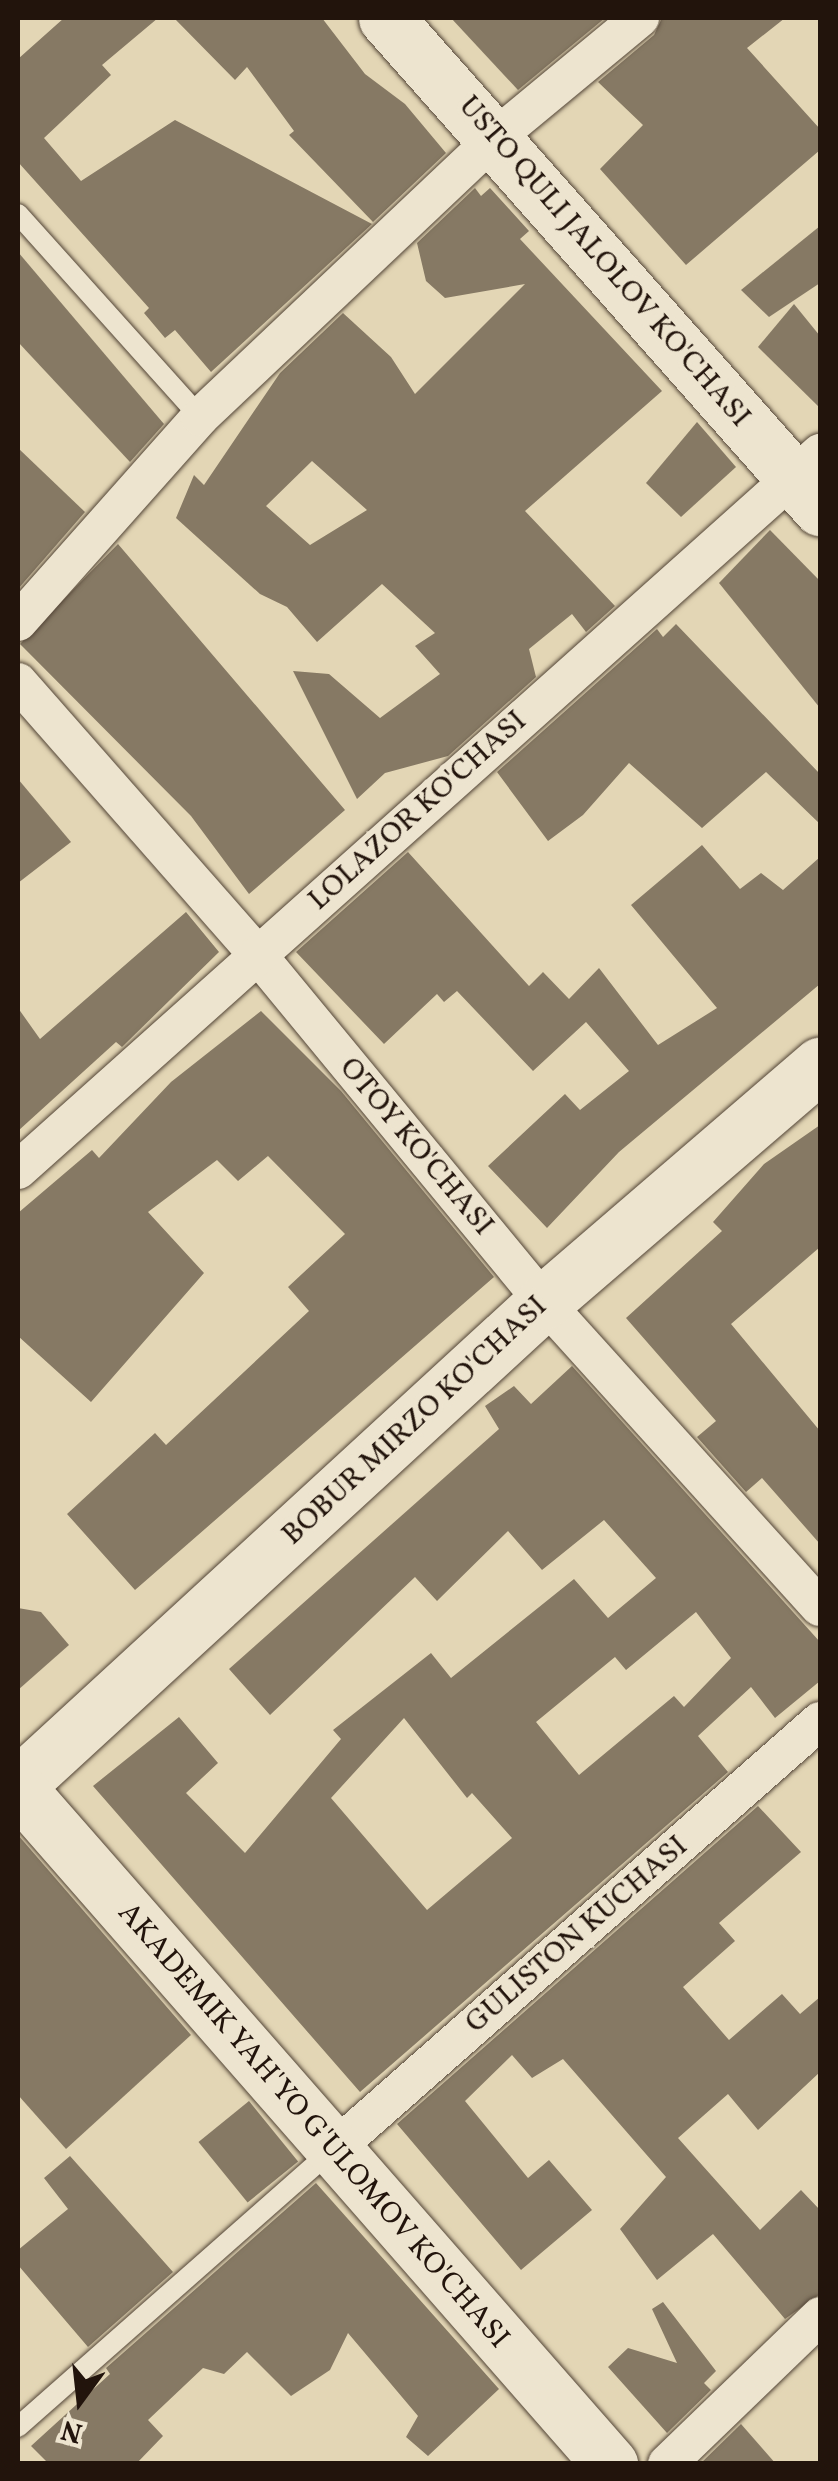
<!DOCTYPE html>
<style>
body{margin:0}
#map{position:relative;width:838px;height:2481px;overflow:hidden;background:#e3d6b5;font-family:Vollkorn,serif}
div>[style]{position:absolute}
[style*='--x']{left:calc(var(--x)*1px);top:calc(var(--y)*1px);width:calc(var(--w)*1px);rotate:calc(var(--a)*1deg)}
.building>*{inset:0;background:#867964;transform-origin:0 0}
.roads{filter:drop-shadow(0 0 2px #524436) drop-shadow(0 0 2px #524436)}
.lane>*{height:20px;margin:-10px;padding:0 10px;transform-origin:10px;border-radius:10px;background:#ede4cf}
.street>*{height:38px;margin:-19px;padding:0 19px;transform-origin:19px;border-radius:19px;background:#ede4cf}
.secondary>*{height:55px;margin:-27.5px;padding:0 27.5px;transform-origin:27.5px;border-radius:27.5px;background:#ede4cf}
span{translate:-50% -50%;white-space:nowrap;text-align:center;line-height:1.15;-webkit-text-stroke:10px #ede4cf;paint-order:stroke}
.street-label{font-size:30px;color:#22140c}
.frame{position:absolute;inset:0;border:20px solid #22140c;pointer-events:none}
.north{position:absolute;left:30px;top:2351px;width:100px;height:100px;-webkit-text-stroke:8px #ede4cf;paint-order:stroke;rotate:195deg;font-size:28px;font-weight:700;line-height:40px;text-align:center;color:#22140c}
.north::after{content:'';display:block;margin:auto;width:35px;height:45px;background:#22140c;clip-path:polygon(50% 0,100% 100%,50% 72%,0 100%)}
</style>
<div id="map">
<div class="building">
<div style="clip-path:polygon(64px 18px,158px 18px,102px 65px,111px 75px,44px 138px,81px 181px,175px 120px,372px 224px,211px 372px,175px 330px,165px 338px,144px 313px,149px 308px,18px 162px,18px 59px)"></div>
<div style="clip-path:polygon(174px 18px,322px 18px,365px 74px,405px 104px,446px 153px,373px 222px,289px 135px,294px 131px,247px 67px,235px 80px)"></div>
<div style="clip-path:polygon(451px 18px,605px 18px,518px 90px)"></div>
<div style="clip-path:polygon(662px 18px,785px 18px,747px 48px,820px 129px,820px 150px,686px 265px,600px 169px,643px 125px,598px 82px,654px 35px)"></div>
<div style="clip-path:polygon(evenodd,475px 188px,481px 196px,490px 188px,529px 231px,520px 239px,662px 391px,525px 511px,615px 606px,586px 632px,572px 614px,529px 649px,536px 677px,448px 756px,385px 773px,357px 799px,293px 671px,329px 674px,380px 718px,440px 674px,415px 646px,435px 633px,382px 584px,317px 642px,287px 607px,260px 594px,176px 518px,194px 475px,204px 485px,280px 373px,343px 313px,391px 357px,415px 394px,525px 284px,445px 298px,426px 281px,417px 243px,475px 188px,312px 461px,367px 510px,310px 545px,266px 506px,312px 461px)"></div>
<div style="clip-path:polygon(820px 226px,820px 283px,769px 317px,741px 290px)"></div>
<div style="clip-path:polygon(18px 252px,164px 424px,130px 462px,18px 342px)"></div>
<div style="clip-path:polygon(794px 304px,820px 336px,820px 408px,758px 347px)"></div>
<div style="clip-path:polygon(697px 422px,736px 467px,681px 517px,646px 483px)"></div>
<div style="clip-path:polygon(18px 448px,85px 512px,18px 589px)"></div>
<div style="clip-path:polygon(770px 530px,820px 581px,820px 708px,719px 583px)"></div>
<div style="clip-path:polygon(118px 544px,345px 810px,249px 894px,191px 816px,20px 644px)"></div>
<div style="clip-path:polygon(676px 624px,820px 774px,820px 824px,766px 772px,702px 828px,629px 763px,583px 815px,548px 841px,497px 772px,657px 629px,663px 637px)"></div>
<div style="clip-path:polygon(18px 779px,71px 842px,18px 883px)"></div>
<div style="clip-path:polygon(702px 845px,740px 889px,761px 873px,783px 890px,820px 857px,820px 984px,619px 1152px,547px 1228px,488px 1166px,565px 1094px,580px 1110px,629px 1071px,586px 1022px,533px 1071px,457px 991px,444px 1002px,437px 994px,384px 1044px,296px 952px,408px 852px,529px 986px,543px 972px,569px 999px,599px 968px,658px 1045px,717px 1008px,631px 905px)"></div>
<div style="clip-path:polygon(186px 912px,219px 952px,122px 1047px,116px 1042px,18px 1131px,18px 1008px,40px 1039px)"></div>
<div style="clip-path:polygon(261px 1011px,341px 1091px,494px 1277px,135px 1590px,67px 1514px,155px 1433px,166px 1445px,309px 1311px,288px 1287px,345px 1234px,268px 1156px,238px 1181px,217px 1160px,148px 1212px,204px 1273px,91px 1402px,18px 1336px,18px 1213px,92px 1150px,99px 1158px,171px 1082px)"></div>
<div style="clip-path:polygon(820px 1125px,820px 1247px,731px 1324px,820px 1431px,820px 1544px,762px 1478px,746px 1492px,697px 1437px,716px 1421px,626px 1318px,722px 1231px,713px 1222px,764px 1164px)"></div>
<div style="clip-path:polygon(evenodd,572px 1366px,820px 1642px,820px 1681px,775px 1718px,751px 1687px,698px 1736px,728px 1772px,360px 2092px,93px 1786px,179px 1717px,218px 1763px,186px 1793px,245px 1853px,341px 1739px,333px 1730px,431px 1653px,451px 1678px,574px 1579px,608px 1618px,656px 1578px,604px 1520px,542px 1570px,508px 1531px,437px 1601px,415px 1577px,270px 1715px,229px 1669px,499px 1429px,485px 1406px,514px 1386px,531px 1404px,572px 1366px,696px 1612px,731px 1658px,684px 1707px,674px 1696px,579px 1775px,536px 1722px,615px 1657px,626px 1670px,696px 1612px,572px 1366px,404px 1718px,467px 1798px,472px 1793px,512px 1838px,427px 1910px,331px 1798px,404px 1718px)"></div>
<div style="clip-path:polygon(18px 1608px,41px 1612px,69px 1645px,18px 1690px)"></div>
<div style="clip-path:polygon(758px 1806px,801px 1852px,719px 1923px,735px 1941px,683px 1987px,729px 2040px,782px 1994px,800px 2014px,820px 1997px,820px 2072px,758px 2130px,728px 2094px,678px 2138px,760px 2230px,801px 2190px,820px 2210px,820px 2294px,785px 2319px,713px 2234px,657px 2280px,620px 2229px,666px 2177px,563px 2059px,532px 2078px,512px 2055px,465px 2101px,528px 2178px,549px 2160px,592px 2210px,521px 2270px,397px 2124px)"></div>
<div style="clip-path:polygon(18px 1835px,191px 2035px,66px 2149px,18px 2095px)"></div>
<div style="left:249px;top:2101px;width:78px;height:65px;rotate:51deg"></div>
<div style="clip-path:polygon(70px 2156px,173px 2272px,88px 2347px,18px 2265px,18px 2250px,68px 2209px,44px 2178px)"></div>
<div style="clip-path:polygon(316px 2183px,499px 2389px,428px 2456px,406px 2437px,418px 2416px,348px 2333px,330px 2370px,291px 2396px,247px 2352px,224px 2374px,203px 2368px,148px 2420px,163px 2436px,136px 2464px,49px 2464px,31px 2446px,110px 2374px,106px 2368px)"></div>
<div style="clip-path:polygon(663px 2302px,716px 2371px,704px 2383px,711px 2390px,667px 2433px,608px 2367px,628px 2348px,677px 2363px,652px 2309px)"></div>
<div style="clip-path:polygon(741px 2424px,776px 2464px,700px 2464px)"></div>
</div>
<div class="roads">
<div class="lane">
<div style="--x:18;--y:214;--w:273;--a:48.1"></div>
<div style="--x:18;--y:2427;--w:417;--a:-41.4"></div>
</div>
<div class="street">
<div style="--x:18;--y:622;--w:274;--a:-48.4"></div>
<div style="--x:200;--y:417;--w:407;--a:-43.4"></div>
<div style="--x:496;--y:137;--w:187;--a:-39.6"></div>
<div style="--x:18;--y:682;--w:362;--a:48.7"></div>
<div style="--x:257;--y:954;--w:451;--a:50.5"></div>
<div style="--x:544;--y:1302;--w:411;--a:47.9"></div>
<div style="--x:18;--y:1170;--w:1076;--a:-41.8"></div>
<div style="--x:333;--y:2150;--w:649;--a:-41.38"></div>
<div style="--x:667;--y:2464;--w:213;--a:-44"></div>
</div>
<div class="secondary">
<div style="--x:386;--y:18;--w:655;--a:48.47"></div>
<div style="--x:18;--y:1785;--w:714;--a:-42.56"></div>
<div style="--x:544;--y:1302;--w:364;--a:-40.7"></div>
<div style="--x:18;--y:1788;--w:899;--a:48.79"></div>
</div>
</div>
<div class="street-label">
<span style="left:604px;top:262px;rotate:49deg">USTO QULI JALOLOV KO'CHASI</span>
<span style="left:418px;top:811px;rotate:-42deg">LOLAZOR KO'CHASI</span>
<span style="left:416px;top:1147px;rotate:50deg">OTOY KO'CHASI</span>
<span style="left:415px;top:1421px;rotate:-43deg">BOBUR MIRZO KO'CHASI</span>
<span style="left:577px;top:1935px;rotate:-41deg">GULISTON KUCHASI</span>
<span style="left:313px;top:2126px;rotate:49deg">AKADEMIK YAH'YO G'ULOMOV KO'CHASI</span>
</div>
<div class="frame"></div>
<div class="north">N</div>
</div>
